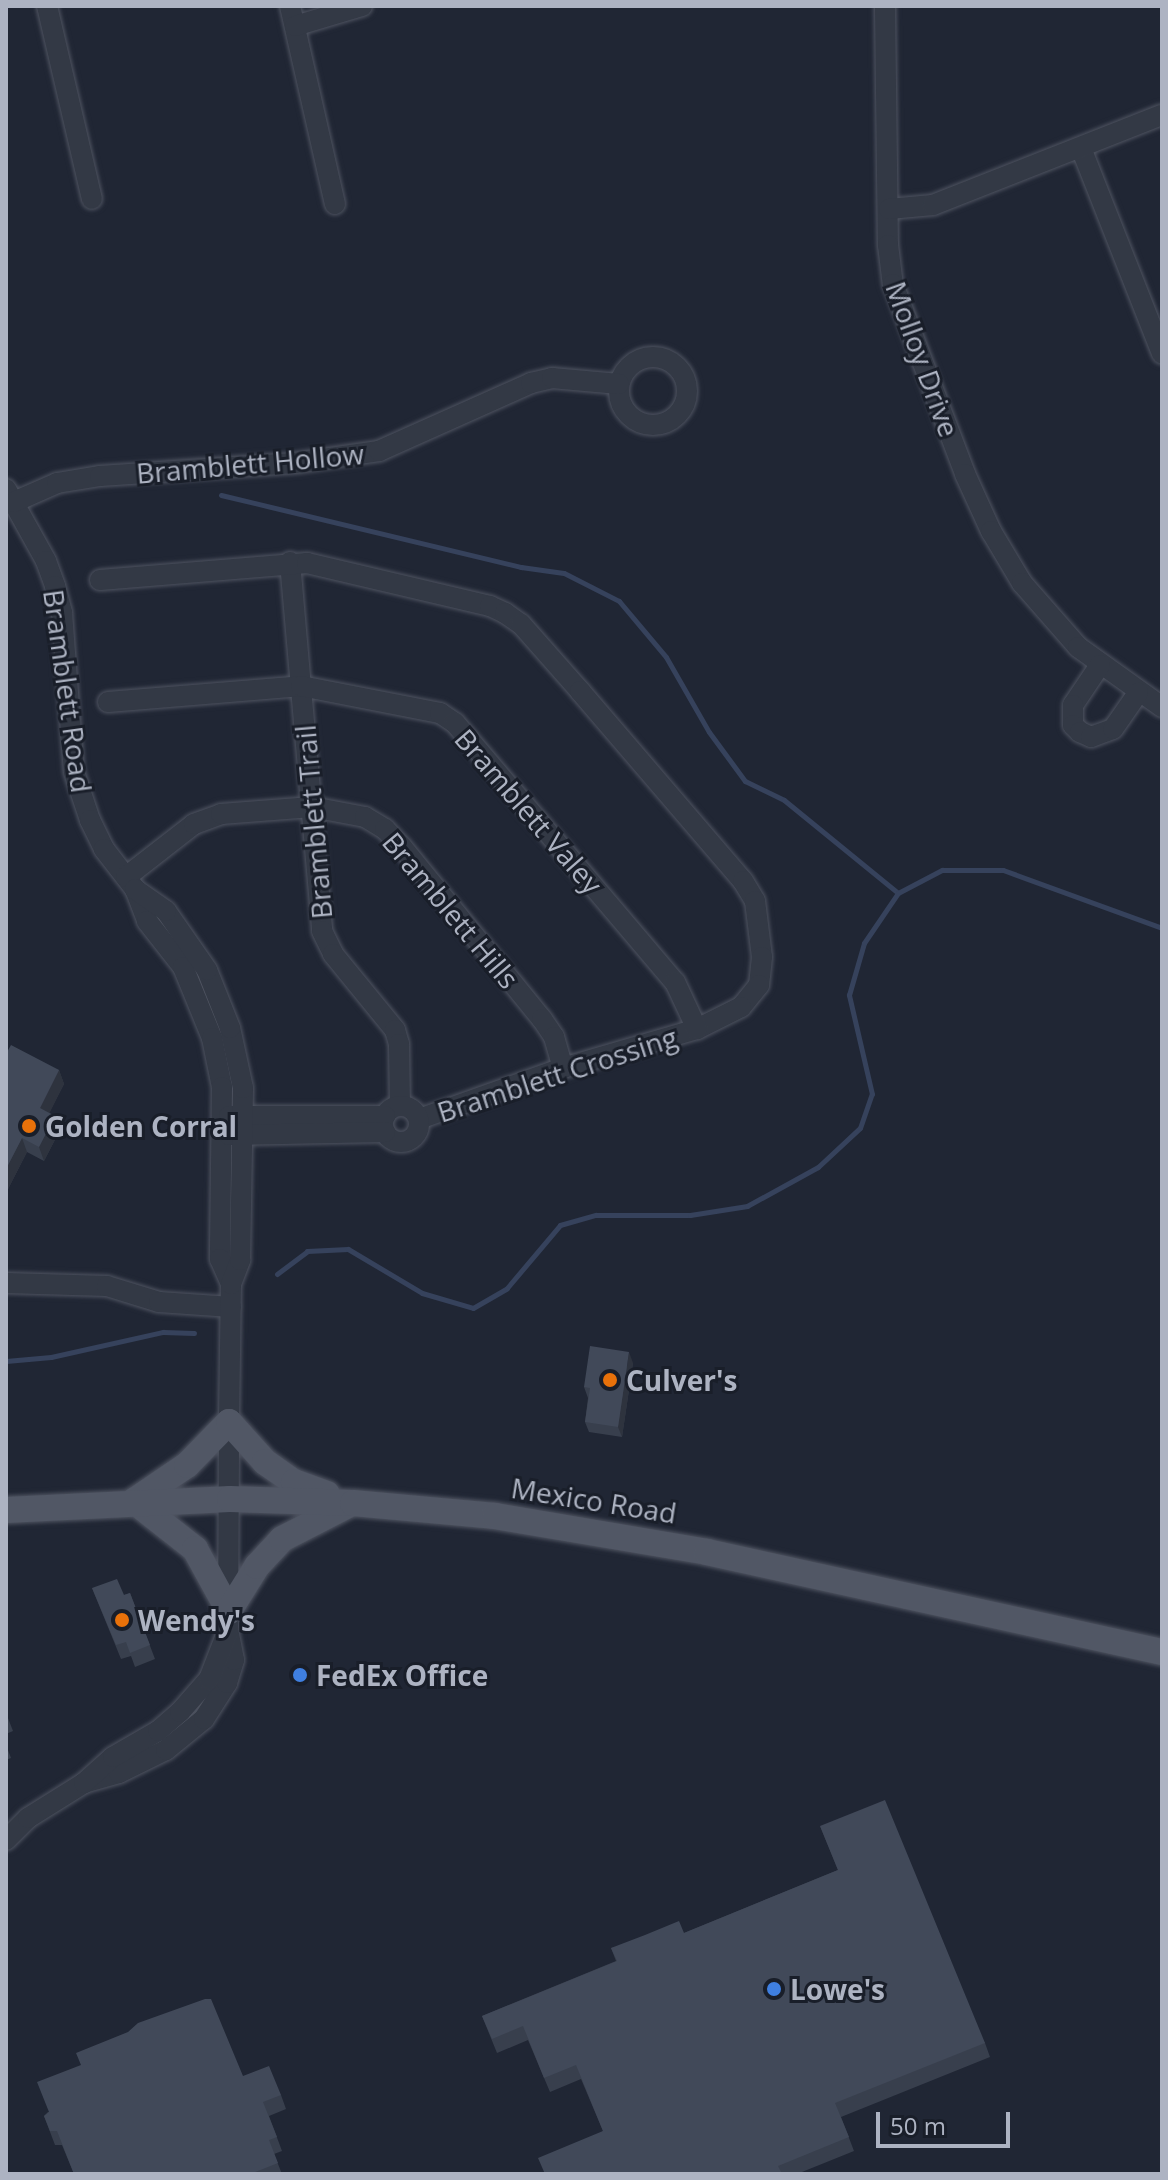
<!DOCTYPE html>
<style>
body{margin:0}
#map{position:relative;width:1168px;height:2180px;overflow:hidden;background:#202634;font-family:"Open Sans",sans-serif}
div>[style]{position:absolute}
[style*='--x']{left:calc(var(--x)*1px);top:calc(var(--y)*1px);width:calc(var(--w)*1px);rotate:calc(var(--a)*1deg)}
.stream>*{height:5px;margin:-2.5px;padding:0 2.5px;transform-origin:2.5px;border-radius:2.5px;background:#36425c}
.roads{filter:drop-shadow(0 0 2px #4e5360) drop-shadow(0 0 2px #4e5360)}
.minor>*{height:20px;margin:-10px;padding:0 10px;transform-origin:10px;border-radius:10px;background:#333945}
.minor>.ring{margin:-10px;padding:0;box-sizing:content-box;background:none;border:20px solid #333945;border-radius:50%}
.major>*{height:26px;margin:-13px;padding:0 13px;transform-origin:13px;border-radius:13px;background:#515765}
.wall>*{inset:0;background:#383f4d}
.shaded-wall>*{inset:0;background:#2e333e}
.building>*{inset:0;background:#414959}
.dots>*{width:22px;height:22px;translate:-50% -50%;box-sizing:border-box;border:4px solid #191e29;border-radius:50%}
span{translate:-50% -50%;white-space:nowrap;text-align:center;line-height:1.15;-webkit-text-stroke:6px #191e29;paint-order:stroke}
.street-label{font-size:28px;color:#adb3c2}
.poi-label{font-size:28px;color:#adb3c2;font-weight:700}
.left{translate:0 -50%;text-align:left}
.frame{position:absolute;inset:0;border:8px solid #adb3c2;pointer-events:none}
.scale{position:absolute;left:876px;top:2112px;width:134px;height:36px;box-sizing:border-box;border:4px solid #adb3c2;border-top:0;padding-left:10px;font-size:24px;line-height:28px;white-space:nowrap;color:#adb3c2;-webkit-text-stroke:6px #191e29;paint-order:stroke}
</style>
<div id="map">
<div class="stream">
<div style="--x:221;--y:495;--w:309;--a:13.5"></div>
<div style="--x:521;--y:567;--w:43;--a:7.9"></div>
<div style="--x:564;--y:573;--w:62;--a:27"></div>
<div style="--x:619;--y:601;--w:73;--a:50"></div>
<div style="--x:666;--y:657;--w:86;--a:60.2"></div>
<div style="--x:709;--y:732;--w:61;--a:53.7"></div>
<div style="--x:745;--y:781;--w:43;--a:26"></div>
<div style="--x:784;--y:800;--w:147;--a:39.2"></div>
<div style="--x:277;--y:1274;--w:38;--a:-37"></div>
<div style="--x:307;--y:1251;--w:41;--a:-2.8"></div>
<div style="--x:348;--y:1249;--w:86;--a:30.7"></div>
<div style="--x:422;--y:1293;--w:53;--a:16.4"></div>
<div style="--x:473;--y:1308;--w:39;--a:-30"></div>
<div style="--x:507;--y:1288;--w:82;--a:-49.9"></div>
<div style="--x:560;--y:1225;--w:37;--a:-16"></div>
<div style="--x:596;--y:1215;--w:94;--a:0"></div>
<div style="--x:690;--y:1215;--w:58;--a:-9"></div>
<div style="--x:747;--y:1206;--w:81;--a:-28.8"></div>
<div style="--x:818;--y:1167;--w:57;--a:-42.9"></div>
<div style="--x:860;--y:1128;--w:36;--a:-71"></div>
<div style="--x:872;--y:1094;--w:102;--a:-103.1"></div>
<div style="--x:849;--y:995;--w:54;--a:-73.9"></div>
<div style="--x:864;--y:943;--w:60;--a:-55.8"></div>
<div style="--x:898;--y:893;--w:50;--a:-27.6"></div>
<div style="--x:942;--y:870;--w:61;--a:0"></div>
<div style="--x:1003;--y:870;--w:169;--a:20"></div>
<div style="--x:6;--y:1361;--w:45;--a:-5.1"></div>
<div style="--x:51;--y:1357;--w:115;--a:-12.6"></div>
<div style="--x:163;--y:1332;--w:31;--a:2"></div>
</div>
<div class="roads">
<div class="minor">
<div style="--x:47;--y:6;--w:198;--a:76.9"></div>
<div style="--x:290;--y:6;--w:203;--a:77.2"></div>
<div style="--x:885;--y:6;--w:239;--a:89.3"></div>
<div style="--x:888;--y:245;--w:39;--a:83"></div>
<div style="--x:893;--y:284;--w:203;--a:69.2"></div>
<div style="--x:965;--y:474;--w:63;--a:65.5"></div>
<div style="--x:991;--y:531;--w:61;--a:59.2"></div>
<div style="--x:1022;--y:583;--w:85;--a:48.8"></div>
<div style="--x:1078;--y:647;--w:103;--a:35.5"></div>
<div style="--x:295;--y:26;--w:70;--a:-16.6"></div>
<div style="--x:1081;--y:148;--w:221;--a:68.5"></div>
<div style="--x:889;--y:209;--w:44;--a:-5.2"></div>
<div style="--x:933;--y:205;--w:246;--a:-21.5"></div>
<div class="ring" style="left:619px;top:357px;width:48px;height:48px"></div>
<div style="--x:6;--y:489;--w:82;--a:60.9"></div>
<div style="--x:46;--y:561;--w:27;--a:70"></div>
<div style="--x:55;--y:586;--w:28;--a:75"></div>
<div style="--x:62;--y:613;--w:159;--a:85.7"></div>
<div style="--x:74;--y:772;--w:51;--a:71.6"></div>
<div style="--x:90;--y:820;--w:32;--a:64"></div>
<div style="--x:104;--y:849;--w:51;--a:52.2"></div>
<div style="--x:135;--y:889;--w:34;--a:69"></div>
<div style="--x:147;--y:921;--w:58;--a:52"></div>
<div style="--x:183;--y:967;--w:77;--a:67.8"></div>
<div style="--x:212;--y:1038;--w:50;--a:78.5"></div>
<div style="--x:222;--y:1087;--w:172;--a:90.7"></div>
<div style="--x:220;--y:1259;--w:27;--a:66"></div>
<div style="--x:14;--y:502;--w:47;--a:-23.8"></div>
<div style="--x:57;--y:483;--w:44;--a:-9.2"></div>
<div style="--x:100;--y:476;--w:195;--a:-3.8"></div>
<div style="--x:295;--y:463;--w:85;--a:-8.1"></div>
<div style="--x:379;--y:451;--w:167;--a:-24.1"></div>
<div style="--x:531;--y:383;--w:22;--a:-13"></div>
<div style="--x:552;--y:378;--w:67;--a:5.1"></div>
<div style="--x:290;--y:562;--w:370;--a:85"></div>
<div style="--x:322;--y:931;--w:25;--a:64"></div>
<div style="--x:333;--y:954;--w:98;--a:50.8"></div>
<div style="--x:395;--y:1030;--w:15;--a:74"></div>
<div style="--x:399;--y:1044;--w:62;--a:89.1"></div>
<div style="--x:100;--y:580;--w:208;--a:-4.7"></div>
<div style="--x:307;--y:563;--w:188;--a:13.2"></div>
<div style="--x:490;--y:606;--w:17;--a:25"></div>
<div style="--x:505;--y:613;--w:19;--a:35"></div>
<div style="--x:521;--y:624;--w:89;--a:48.6"></div>
<div style="--x:580;--y:691;--w:250;--a:49.4"></div>
<div style="--x:743;--y:881;--w:23;--a:59"></div>
<div style="--x:755;--y:901;--w:56;--a:82.9"></div>
<div style="--x:762;--y:957;--w:28;--a:96"></div>
<div style="--x:759;--y:985;--w:28;--a:129"></div>
<div style="--x:741;--y:1007;--w:49;--a:153.4"></div>
<div style="--x:697;--y:1029;--w:140;--a:163.8"></div>
<div style="--x:563;--y:1068;--w:153;--a:160.5"></div>
<div style="--x:1100;--y:665;--w:48;--a:124"></div>
<div style="--x:1073;--y:705;--w:20;--a:90"></div>
<div style="--x:1073;--y:725;--w:10;--a:45"></div>
<div style="--x:1080;--y:732;--w:12;--a:24"></div>
<div style="--x:1091;--y:737;--w:23;--a:-20"></div>
<div style="--x:1113;--y:729;--w:44;--a:-55.2"></div>
<div style="--x:108;--y:702;--w:194;--a:-4.7"></div>
<div style="--x:301;--y:686;--w:142;--a:11"></div>
<div style="--x:440;--y:713;--w:18;--a:34"></div>
<div style="--x:455;--y:723;--w:340;--a:49.7"></div>
<div style="--x:675;--y:982;--w:52;--a:64.9"></div>
<div style="--x:126;--y:877;--w:86;--a:-37.9"></div>
<div style="--x:194;--y:824;--w:29;--a:-20"></div>
<div style="--x:221;--y:814;--w:91;--a:-4.4"></div>
<div style="--x:312;--y:807;--w:54;--a:10.7"></div>
<div style="--x:365;--y:817;--w:23;--a:31"></div>
<div style="--x:385;--y:829;--w:25;--a:47"></div>
<div style="--x:402;--y:847;--w:222;--a:50.9"></div>
<div style="--x:542;--y:1019;--w:22;--a:56"></div>
<div style="--x:554;--y:1037;--w:32;--a:74"></div>
<div class="ring" style="left:383px;top:1106px;width:16px;height:16px"></div>
<div style="--x:229;--y:1116;--w:156;--a:0"></div>
<div style="--x:229;--y:1135;--w:156;--a:-1.1"></div>
<div style="--x:6;--y:1283;--w:101;--a:1.7"></div>
<div style="--x:107;--y:1286;--w:54;--a:17.1"></div>
<div style="--x:159;--y:1302;--w:72;--a:4"></div>
<div style="--x:84;--y:1783;--w:36;--a:-16"></div>
<div style="--x:119;--y:1773;--w:52;--a:-26.1"></div>
<div style="--x:166;--y:1750;--w:49;--a:-39.2"></div>
<div style="--x:204;--y:1719;--w:43;--a:-57.4"></div>
<div style="--x:227;--y:1683;--w:24;--a:-73"></div>
<div style="--x:234;--y:1660;--w:31;--a:-101"></div>
<div style="--x:228;--y:1630;--w:208;--a:-89.7"></div>
<div style="--x:229;--y:1422;--w:138;--a:-89.2"></div>
<div style="--x:231;--y:1284;--w:26;--a:-69"></div>
<div style="--x:240;--y:1260;--w:172;--a:-89"></div>
<div style="--x:243;--y:1088;--w:61;--a:-102.2"></div>
<div style="--x:230;--y:1028;--w:62;--a:-111.6"></div>
<div style="--x:207;--y:970;--w:72;--a:-124.8"></div>
<div style="--x:166;--y:911;--w:38;--a:-145"></div>
<div style="--x:6;--y:1840;--w:31;--a:-45"></div>
<div style="--x:28;--y:1818;--w:66;--a:-32"></div>
<div style="--x:84;--y:1783;--w:39;--a:-42"></div>
<div style="--x:113;--y:1757;--w:52;--a:-30"></div>
<div style="--x:158;--y:1731;--w:29;--a:-41"></div>
<div style="--x:180;--y:1712;--w:44;--a:-48.7"></div>
<div style="--x:209;--y:1679;--w:53;--a:-68.8"></div>
</div>
<div class="major">
<div style="--x:134;--y:1501;--w:78;--a:38.2"></div>
<div style="--x:195;--y:1549;--w:71;--a:61.3"></div>
<div style="--x:229;--y:1611;--w:53;--a:-58.1"></div>
<div style="--x:257;--y:1566;--w:37;--a:-47"></div>
<div style="--x:282;--y:1539;--w:76;--a:-27.2"></div>
<div style="--x:134;--y:1501;--w:64;--a:-34.2"></div>
<div style="--x:187;--y:1465;--w:60;--a:-45.7"></div>
<div style="--x:229;--y:1422;--w:54;--a:48"></div>
<div style="--x:265;--y:1462;--w:35;--a:35"></div>
<div style="--x:294;--y:1482;--w:35;--a:20"></div>
<div style="--x:6;--y:1510;--w:224;--a:-2.8"></div>
<div style="--x:230;--y:1499;--w:123;--a:1.9"></div>
<div style="--x:353;--y:1503;--w:143;--a:5.2"></div>
<div style="--x:495;--y:1516;--w:215;--a:9.6"></div>
<div style="--x:707;--y:1552;--w:466;--a:12.4"></div>
</div>
</div>
<div class="wall">
<div style="clip-path:polygon(6px 1054px,59px 1070px,64px 1084px,49px 1113px,55px 1116px,60px 1130px,44px 1161px,27px 1152px,6px 1193px)"></div>
<div style="clip-path:polygon(633px 1363px,622px 1437px,589px 1432px,585px 1422px,588px 1398px,584px 1387px)"></div>
<div style="clip-path:polygon(92px 1588px,124px 1595px,130px 1593px,155px 1659px,135px 1667px,131px 1656px,121px 1659px)"></div>
<div style="clip-path:polygon(6px 1713px,13px 1731px,6px 1734px)"></div>
<div style="clip-path:polygon(6px 1745px,11px 1758px,6px 1760px)"></div>
<div style="clip-path:polygon(820px 1826px,985px 2043px,990px 2057px,841px 2117px,854px 2151px,797px 2174px,544px 2174px,603px 2131px,581px 2079px,550px 2092px,528px 2040px,497px 2053px,482px 2016px,616px 1961px,611px 1948px,684px 1933px,838px 1870px)"></div>
<div style="clip-path:polygon(243px 2076px,281px 2095px,286px 2109px,269px 2116px,282px 2151px,274px 2154px,282px 2174px,74px 2174px,62px 2145px,55px 2145px,44px 2116px,48px 2112px)"></div>
</div>
<div class="shaded-wall">
<div style="clip-path:polygon(59px 1070px,64px 1084px,45px 1122px,40px 1108px)"></div>
<div style="clip-path:polygon(55px 1116px,60px 1130px,44px 1161px,39px 1147px)"></div>
<div style="clip-path:polygon(22px 1138px,27px 1152px,6px 1193px,6px 1169px)"></div>
<div style="clip-path:polygon(629px 1352px,633px 1363px,622px 1437px,618px 1427px)"></div>
</div>
<div class="building">
<div style="clip-path:polygon(11px 1045px,59px 1070px,40px 1108px,55px 1116px,39px 1147px,22px 1138px,6px 1169px,6px 1054px)"></div>
<div style="clip-path:polygon(590px 1346px,629px 1352px,618px 1427px,585px 1422px,590px 1388px,584px 1387px)"></div>
<div style="clip-path:polygon(117px 1579px,124px 1595px,130px 1593px,150px 1645px,130px 1653px,126px 1642px,116px 1645px,92px 1588px)"></div>
<div style="clip-path:polygon(885px 1800px,985px 2043px,835px 2103px,849px 2137px,778px 2166px,782px 2174px,545px 2174px,538px 2158px,603px 2131px,576px 2065px,544px 2078px,523px 2026px,492px 2039px,482px 2016px,617px 1961px,611px 1948px,645px 1935px,679px 1921px,684px 1933px,838px 1870px,820px 1826px)"></div>
<div style="clip-path:polygon(205px 1999px,211px 1999px,243px 2076px,269px 2066px,281px 2095px,263px 2102px,277px 2137px,269px 2140px,278px 2163px,250px 2174px,74px 2174px,57px 2131px,50px 2131px,44px 2116px,49px 2112px,37px 2082px,81px 2065px,76px 2053px,128px 2032px,138px 2023px)"></div>
</div>
<div class="dots">
<div style="left:29px;top:1126px;background:#e8710a"></div>
<div style="left:610px;top:1380px;background:#e8710a"></div>
<div style="left:122px;top:1620px;background:#e8710a"></div>
<div style="left:300px;top:1675px;background:#3f7fe0"></div>
<div style="left:774px;top:1989px;background:#3f7fe0"></div>
</div>
<div class="street-label">
<span style="left:923px;top:359px;rotate:70deg">Molloy Drive</span>
<span style="left:250px;top:463px;rotate:-5deg">Bramblett Hollow</span>
<span style="left:68px;top:691px;rotate:82deg">Bramblett Road</span>
<span style="left:529px;top:811px;rotate:49deg">Bramblett Valey</span>
<span style="left:313px;top:822px;rotate:-95deg">Bramblett Trail</span>
<span style="left:451px;top:910px;rotate:50deg">Bramblett Hills</span>
<span style="left:557px;top:1074px;rotate:-18deg">Bramblett Crossing</span>
<span style="left:594px;top:1500px;rotate:9deg">Mexico Road</span>
</div>
<div class="poi-label">
<span class="left" style="left:45px;top:1126px">Golden Corral</span>
<span class="left" style="left:626px;top:1380px">Culver's</span>
<span class="left" style="left:138px;top:1620px">Wendy's</span>
<span class="left" style="left:316px;top:1675px">FedEx Office</span>
<span class="left" style="left:790px;top:1989px">Lowe's</span>
</div>
<div class="frame"></div>
<div class="scale">50 m</div>
</div>
